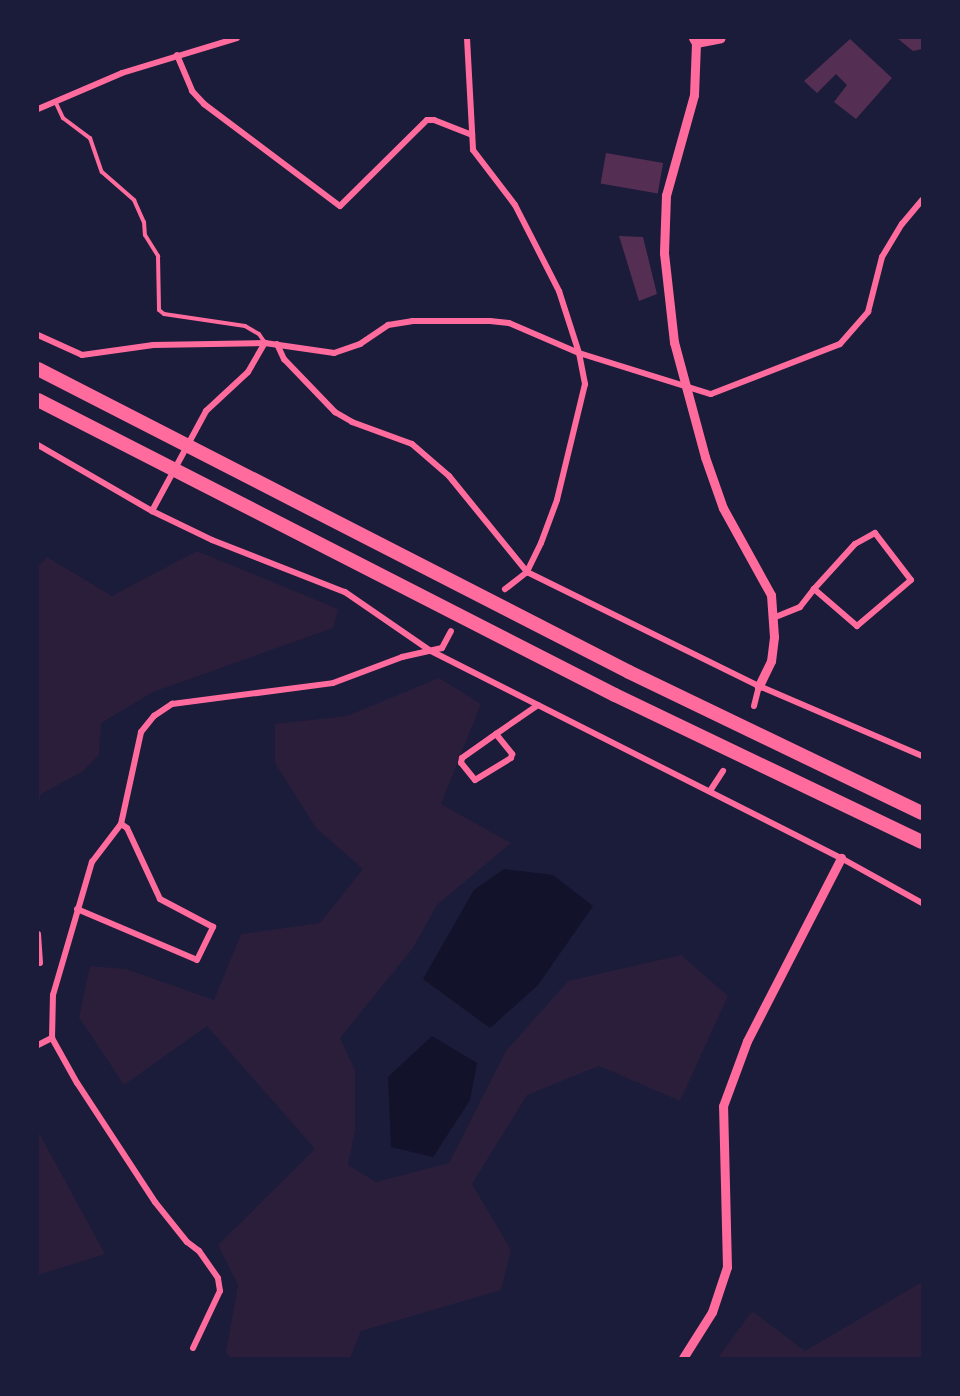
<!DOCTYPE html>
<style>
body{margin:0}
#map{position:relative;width:960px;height:1396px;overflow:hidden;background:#1b1b3a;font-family:"Open Sans",sans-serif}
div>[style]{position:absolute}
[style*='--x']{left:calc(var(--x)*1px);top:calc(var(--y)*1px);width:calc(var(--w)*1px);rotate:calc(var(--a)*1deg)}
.green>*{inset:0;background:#2a1e3b}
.water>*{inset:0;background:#12122b}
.building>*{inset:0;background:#542f53;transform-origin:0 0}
.service>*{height:4px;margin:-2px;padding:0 2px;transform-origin:2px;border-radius:2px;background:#ff6b9d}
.minor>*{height:6px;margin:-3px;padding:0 3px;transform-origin:3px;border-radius:3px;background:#ff6b9d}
.tertiary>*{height:9px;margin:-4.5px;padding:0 4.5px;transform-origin:4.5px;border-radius:4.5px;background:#ff6b9d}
.motorway>*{height:14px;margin:-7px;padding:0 7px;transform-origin:7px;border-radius:7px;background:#ff6b9d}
span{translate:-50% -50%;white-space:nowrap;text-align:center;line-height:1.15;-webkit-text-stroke:4.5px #1b1b3a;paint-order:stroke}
.frame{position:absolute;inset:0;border:39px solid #1b1b3a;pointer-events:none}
</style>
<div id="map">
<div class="green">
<div style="clip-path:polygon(197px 551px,338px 609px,333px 628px,153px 692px,101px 723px,99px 755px,82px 772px,41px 794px,38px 808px,38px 567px,47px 557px,112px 596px)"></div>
<div style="clip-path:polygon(439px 678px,481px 704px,441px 804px,511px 843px,437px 905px,413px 948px,340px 1038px,355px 1070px,355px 1131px,348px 1165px,376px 1182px,449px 1163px,506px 1051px,568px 981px,681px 955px,728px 996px,680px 1101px,599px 1066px,527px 1095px,472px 1184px,511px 1250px,501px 1290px,361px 1331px,350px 1358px,230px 1358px,226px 1352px,238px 1285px,218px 1245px,315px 1149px,207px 1026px,124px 1085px,79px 1017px,90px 966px,126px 969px,214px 1000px,241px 934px,320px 923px,363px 869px,316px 828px,275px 763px,275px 724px,347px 716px)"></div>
<div style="clip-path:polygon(38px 1131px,105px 1254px,38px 1275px)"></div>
<div style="clip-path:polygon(922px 1282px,922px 1358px,718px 1358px,752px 1311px,805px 1351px)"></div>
</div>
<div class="water">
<div style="clip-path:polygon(504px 869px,553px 875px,593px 906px,538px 985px,490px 1028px,423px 979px,474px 890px)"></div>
<div style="clip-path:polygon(432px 1036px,477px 1063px,470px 1100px,433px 1157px,391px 1147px,388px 1077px)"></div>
</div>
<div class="building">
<div style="clip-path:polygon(897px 38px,922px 38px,922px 49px,913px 51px)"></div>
<div style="clip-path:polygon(850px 39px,892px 78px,856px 119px,834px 102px,847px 85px,836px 74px,817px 93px,804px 81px)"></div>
<div style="left:606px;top:153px;width:58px;height:31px;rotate:10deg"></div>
<div style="clip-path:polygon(619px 236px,643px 237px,657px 294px,639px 301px)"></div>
</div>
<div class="service">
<div style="--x:55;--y:101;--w:19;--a:65"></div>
<div style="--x:63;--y:118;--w:34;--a:37"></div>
<div style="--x:90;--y:138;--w:36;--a:71"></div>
<div style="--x:102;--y:172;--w:43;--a:41.2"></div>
<div style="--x:134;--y:200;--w:24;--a:66"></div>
<div style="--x:144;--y:222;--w:13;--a:86"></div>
<div style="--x:145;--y:235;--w:25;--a:58"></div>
<div style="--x:158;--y:256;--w:54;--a:88.9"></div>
<div style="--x:159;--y:310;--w:6;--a:39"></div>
<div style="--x:164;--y:314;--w:82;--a:8.4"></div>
<div style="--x:245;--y:326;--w:16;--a:30"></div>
<div style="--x:259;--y:334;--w:11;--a:56"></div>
</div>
<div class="minor">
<div style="--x:467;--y:38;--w:112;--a:86.9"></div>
<div style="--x:473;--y:150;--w:69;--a:52.6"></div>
<div style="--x:515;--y:205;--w:97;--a:62.9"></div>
<div style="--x:559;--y:291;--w:65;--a:72.1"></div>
<div style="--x:579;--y:353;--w:32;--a:79"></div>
<div style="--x:585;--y:384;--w:119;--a:103.6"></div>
<div style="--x:557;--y:500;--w:46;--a:110.4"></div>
<div style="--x:541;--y:543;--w:32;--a:116"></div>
<div style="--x:527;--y:572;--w:28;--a:142"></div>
<div style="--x:177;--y:55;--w:39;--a:67"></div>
<div style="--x:192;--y:91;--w:18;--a:47"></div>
<div style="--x:204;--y:104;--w:170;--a:36.9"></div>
<div style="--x:340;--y:206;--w:122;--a:-44.7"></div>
<div style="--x:427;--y:120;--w:7;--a:0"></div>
<div style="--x:434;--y:120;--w:41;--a:21.5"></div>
<div style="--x:38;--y:109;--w:91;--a:-23.2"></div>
<div style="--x:122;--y:73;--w:120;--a:-16.9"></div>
<div style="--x:38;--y:335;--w:48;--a:24.4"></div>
<div style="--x:82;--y:355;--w:72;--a:-8"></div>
<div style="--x:153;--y:345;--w:112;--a:-1"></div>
<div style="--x:265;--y:343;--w:70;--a:8.2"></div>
<div style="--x:334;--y:353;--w:28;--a:-19"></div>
<div style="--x:360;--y:344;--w:34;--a:-34"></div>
<div style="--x:388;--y:325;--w:24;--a:-9"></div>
<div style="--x:412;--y:321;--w:78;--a:0"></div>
<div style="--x:490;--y:321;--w:19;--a:6"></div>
<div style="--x:509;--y:323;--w:76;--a:23.2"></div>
<div style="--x:579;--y:353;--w:138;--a:17.3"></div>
<div style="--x:711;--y:394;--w:138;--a:-21.2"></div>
<div style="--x:840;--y:344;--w:43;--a:-48.8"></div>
<div style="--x:868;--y:312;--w:57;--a:-75.7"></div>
<div style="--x:882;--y:257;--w:39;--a:-59"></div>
<div style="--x:902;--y:224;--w:31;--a:-50"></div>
<div style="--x:277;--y:344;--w:17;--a:65"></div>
<div style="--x:284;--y:359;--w:74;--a:46.1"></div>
<div style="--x:335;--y:412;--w:20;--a:30"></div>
<div style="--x:352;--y:422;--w:64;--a:20.1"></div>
<div style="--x:412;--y:444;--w:49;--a:40.9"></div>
<div style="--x:449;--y:476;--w:124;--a:50.9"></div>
<div style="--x:527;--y:572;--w:258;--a:26.2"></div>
<div style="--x:759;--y:686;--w:177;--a:23.2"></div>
<div style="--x:38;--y:445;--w:132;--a:30.1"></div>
<div style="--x:152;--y:511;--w:67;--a:25.8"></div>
<div style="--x:212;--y:540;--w:143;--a:21.4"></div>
<div style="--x:345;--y:592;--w:104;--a:34.5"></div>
<div style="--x:431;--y:651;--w:459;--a:26.8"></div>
<div style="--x:841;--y:858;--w:93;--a:29.1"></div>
<div style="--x:152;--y:511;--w:114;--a:-61.6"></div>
<div style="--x:206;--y:411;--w:57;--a:-42.9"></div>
<div style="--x:248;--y:372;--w:34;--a:-60"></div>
<div style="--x:773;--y:618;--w:29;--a:-22"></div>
<div style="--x:800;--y:607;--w:23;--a:-52"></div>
<div style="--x:814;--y:589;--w:61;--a:-47.7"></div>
<div style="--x:855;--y:544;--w:23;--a:-29"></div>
<div style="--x:875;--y:533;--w:59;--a:52.5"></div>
<div style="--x:911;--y:580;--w:71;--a:139.6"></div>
<div style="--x:857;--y:626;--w:57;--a:-139.3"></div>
<div style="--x:754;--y:706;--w:21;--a:-76"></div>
<div style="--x:496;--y:734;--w:26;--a:51"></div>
<div style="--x:512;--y:754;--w:4;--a:104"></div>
<div style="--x:511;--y:758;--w:42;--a:148.6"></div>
<div style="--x:475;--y:780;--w:22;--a:-129"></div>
<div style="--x:461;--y:763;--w:5;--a:-79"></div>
<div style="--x:462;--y:758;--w:42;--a:-35.2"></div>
<div style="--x:496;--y:734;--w:51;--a:-34.6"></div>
<div style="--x:710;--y:791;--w:24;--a:-57"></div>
<div style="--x:77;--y:909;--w:130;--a:23"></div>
<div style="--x:197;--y:960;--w:37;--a:-64"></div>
<div style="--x:213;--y:927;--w:60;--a:-152.2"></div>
<div style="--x:160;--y:899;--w:78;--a:-114.9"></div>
<div style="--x:127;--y:828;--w:7;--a:-146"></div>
<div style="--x:38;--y:934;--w:29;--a:86"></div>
<div style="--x:38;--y:1045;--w:16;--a:-27"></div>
<div style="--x:193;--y:1348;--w:63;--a:-64.7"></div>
<div style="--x:220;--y:1291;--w:13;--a:-99"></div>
<div style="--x:218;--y:1278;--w:33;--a:-125"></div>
<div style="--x:199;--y:1251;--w:15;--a:-143"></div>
<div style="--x:187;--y:1242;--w:51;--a:-128.7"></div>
<div style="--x:155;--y:1202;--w:142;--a:-123.2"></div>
<div style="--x:77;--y:1083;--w:51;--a:-119.1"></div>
<div style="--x:52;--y:1038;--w:43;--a:-88.7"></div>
<div style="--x:53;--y:995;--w:139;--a:-73.7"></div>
<div style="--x:92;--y:862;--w:48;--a:-52.7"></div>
<div style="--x:121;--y:824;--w:94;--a:-77.7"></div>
<div style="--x:141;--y:732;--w:21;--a:-51"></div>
<div style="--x:154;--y:716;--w:22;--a:-34"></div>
<div style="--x:172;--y:704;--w:162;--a:-7.4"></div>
<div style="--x:333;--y:683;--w:74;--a:-20.6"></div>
<div style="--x:402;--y:657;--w:41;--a:-12.7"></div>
<div style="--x:442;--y:648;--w:19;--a:-62"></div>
</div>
<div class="tertiary">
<div style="--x:693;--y:38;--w:6;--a:59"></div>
<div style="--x:696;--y:43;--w:25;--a:-11"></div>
<div style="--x:696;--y:43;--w:52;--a:92.2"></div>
<div style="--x:694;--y:95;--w:104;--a:105.6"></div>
<div style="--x:666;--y:195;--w:58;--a:92"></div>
<div style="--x:664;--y:253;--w:90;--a:83.6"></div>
<div style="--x:674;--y:342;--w:119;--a:74.9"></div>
<div style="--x:705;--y:457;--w:54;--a:70.6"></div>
<div style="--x:723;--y:508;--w:99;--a:61.1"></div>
<div style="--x:771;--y:595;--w:42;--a:85.9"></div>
<div style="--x:774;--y:637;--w:24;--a:97"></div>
<div style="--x:771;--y:661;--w:28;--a:116"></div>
<div style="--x:683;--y:1358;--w:54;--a:-57.8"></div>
<div style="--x:712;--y:1312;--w:47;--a:-71.6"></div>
<div style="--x:727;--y:1267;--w:161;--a:-91.4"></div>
<div style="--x:723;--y:1106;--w:69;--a:-69.7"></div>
<div style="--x:747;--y:1041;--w:206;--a:-62.8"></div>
</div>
<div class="motorway">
<div style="--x:38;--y:369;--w:664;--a:27.14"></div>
<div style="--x:629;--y:672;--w:325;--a:25.7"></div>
<div style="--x:38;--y:400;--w:648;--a:27.08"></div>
<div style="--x:615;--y:695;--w:340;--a:25.6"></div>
</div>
<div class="frame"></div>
</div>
